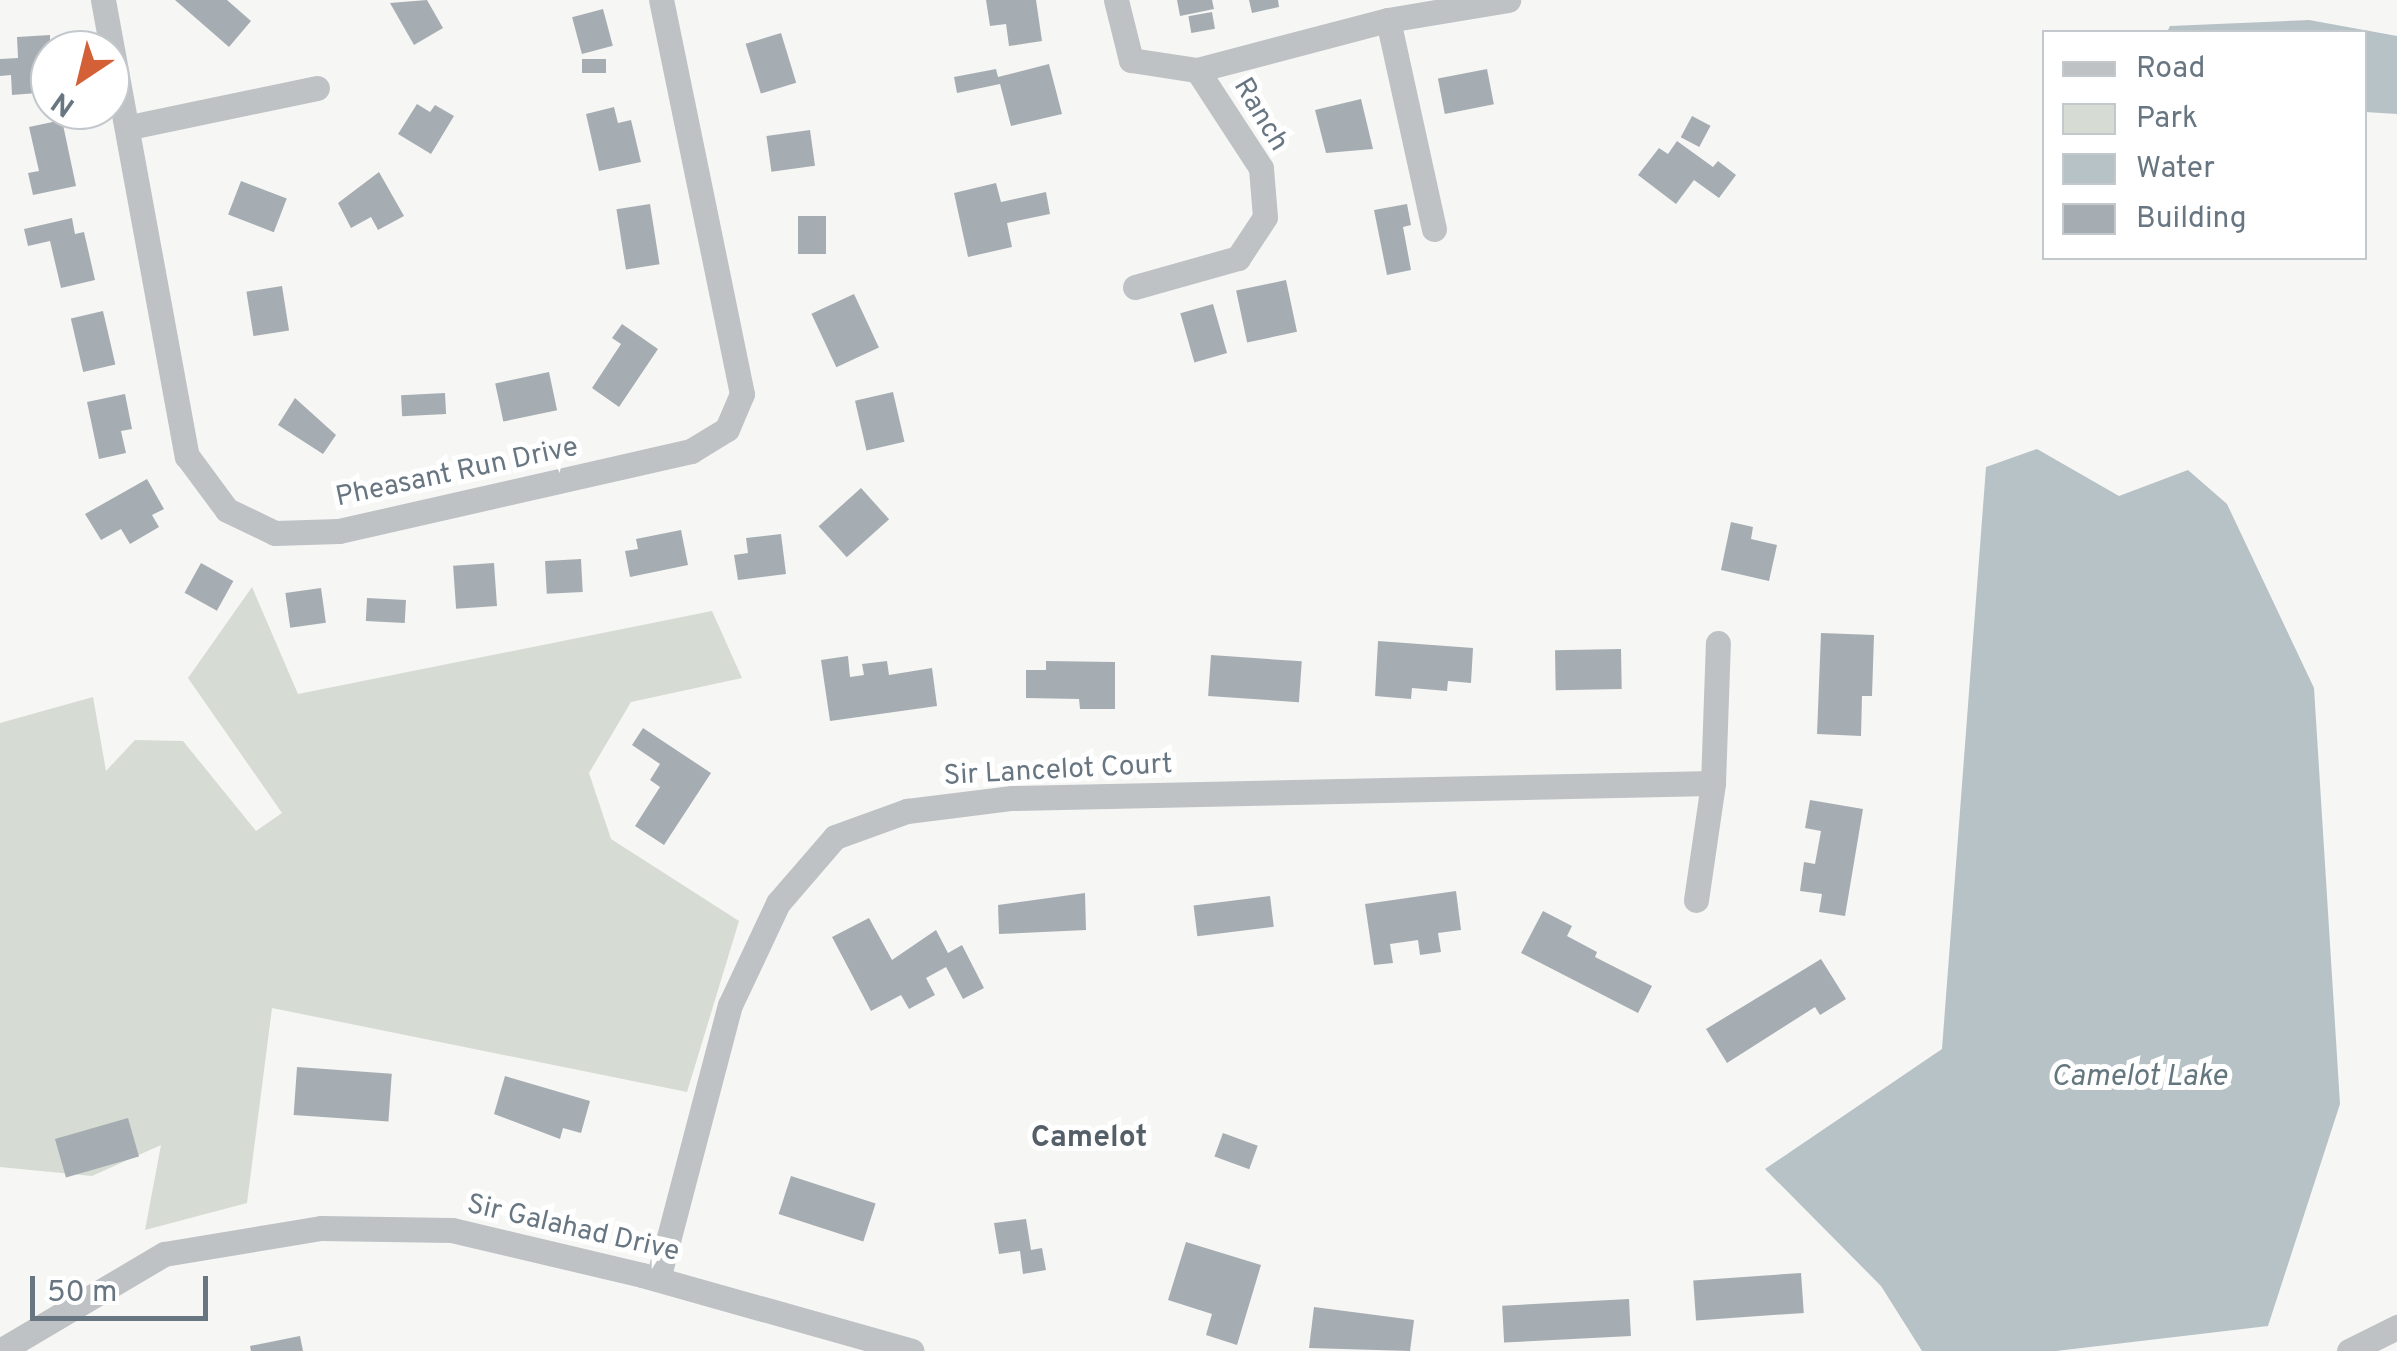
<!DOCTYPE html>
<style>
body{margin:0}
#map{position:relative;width:2397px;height:1351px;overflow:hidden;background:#f6f6f4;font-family:Overpass,sans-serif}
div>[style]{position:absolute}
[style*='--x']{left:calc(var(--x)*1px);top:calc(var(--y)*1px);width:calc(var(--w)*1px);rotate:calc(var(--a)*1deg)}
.green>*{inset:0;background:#d6dbd3}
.water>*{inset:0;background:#b7c2c6}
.building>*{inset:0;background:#a6adb2;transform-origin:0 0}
.street>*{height:25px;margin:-12.5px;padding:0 12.5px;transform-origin:12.5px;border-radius:12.5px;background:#bec2c5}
span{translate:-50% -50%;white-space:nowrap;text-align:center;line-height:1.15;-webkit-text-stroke:10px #fff;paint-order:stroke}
.street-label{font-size:28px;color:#687682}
.water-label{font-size:30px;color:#64777e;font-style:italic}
.neighbourhood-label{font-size:30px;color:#555f68;font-weight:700}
.legend{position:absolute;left:2042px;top:30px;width:325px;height:230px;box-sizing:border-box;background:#fff;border:2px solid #c3c8cd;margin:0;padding:12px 18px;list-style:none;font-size:30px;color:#687682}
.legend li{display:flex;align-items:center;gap:20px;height:50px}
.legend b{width:50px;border:2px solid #c3c8cd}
.north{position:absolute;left:30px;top:30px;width:100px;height:100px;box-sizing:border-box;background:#fff;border:2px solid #c3c8cd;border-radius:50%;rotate:215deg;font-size:28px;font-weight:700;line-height:40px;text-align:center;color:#687682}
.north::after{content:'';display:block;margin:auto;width:35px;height:45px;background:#d36037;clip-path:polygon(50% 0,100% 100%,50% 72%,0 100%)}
.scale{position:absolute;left:30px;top:1276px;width:178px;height:45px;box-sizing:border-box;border:5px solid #687682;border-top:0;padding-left:12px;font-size:30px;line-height:35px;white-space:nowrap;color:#687682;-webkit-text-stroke:8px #fff;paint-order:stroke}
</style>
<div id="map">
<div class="green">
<div style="clip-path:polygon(252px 587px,298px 694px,712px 611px,742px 678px,631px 702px,589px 773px,611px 839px,739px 921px,687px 1092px,272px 1008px,247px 1203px,145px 1230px,161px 1145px,92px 1176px,0 1167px,0 723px,93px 697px,106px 771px,135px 740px,183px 741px,256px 831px,282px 813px,188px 678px)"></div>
</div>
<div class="water">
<div style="clip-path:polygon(2309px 20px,2397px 36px,2397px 114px,2365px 112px,2364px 32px,2167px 32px,2170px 26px)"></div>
<div style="clip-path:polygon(2037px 449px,2119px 496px,2188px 470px,2227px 504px,2314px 688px,2340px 1104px,2268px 1326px,2056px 1351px,1922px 1351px,1881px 1286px,1765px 1169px,1942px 1049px,1986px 467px)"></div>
</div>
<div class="building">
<div style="clip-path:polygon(175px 0,227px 0,251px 21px,229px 47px)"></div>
<div style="clip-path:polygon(427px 0,443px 28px,414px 45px,390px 3px)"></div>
<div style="clip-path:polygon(986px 0,1036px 0,1042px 41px,1009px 46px,1006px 24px,990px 26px)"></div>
<div style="clip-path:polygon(1177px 0,1212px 0,1214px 9px,1180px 16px)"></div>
<div style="clip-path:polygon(1249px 0,1278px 0,1279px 7px,1252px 13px)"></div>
<div style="left:603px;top:9px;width:38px;height:32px;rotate:75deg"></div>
<div style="left:1212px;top:12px;width:17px;height:24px;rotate:80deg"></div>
<div style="left:781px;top:33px;width:52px;height:37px;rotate:73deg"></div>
<div style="clip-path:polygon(50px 35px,50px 92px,12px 95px,11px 75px,0 76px,0 59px,18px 58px,17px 37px)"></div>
<div style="left:582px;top:59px;width:24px;height:14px"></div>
<div style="clip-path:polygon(1049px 64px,1062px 114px,1011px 126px,1000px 84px,957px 93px,954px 77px,996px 69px,998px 77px)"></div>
<div style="left:1487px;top:69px;width:36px;height:50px;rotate:79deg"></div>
<div style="clip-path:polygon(1361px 99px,1373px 149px,1326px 153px,1315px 110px)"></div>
<div style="clip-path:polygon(417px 104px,430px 112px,435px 105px,454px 116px,431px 154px,398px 134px)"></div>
<div style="clip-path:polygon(614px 107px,618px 123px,631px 120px,641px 162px,599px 171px,586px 114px)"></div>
<div style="left:1692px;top:116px;width:21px;height:24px;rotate:28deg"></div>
<div style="clip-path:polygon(62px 120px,76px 186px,33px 195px,28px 173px,39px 171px,29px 127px)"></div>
<div style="left:810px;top:130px;width:36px;height:44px;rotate:82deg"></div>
<div style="clip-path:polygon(1677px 141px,1713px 167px,1718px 161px,1736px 175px,1719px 198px,1694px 180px,1676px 204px,1638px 175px,1659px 148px,1668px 154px)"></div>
<div style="clip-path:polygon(379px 172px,404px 216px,378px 230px,371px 217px,351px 228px,338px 203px)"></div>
<div style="left:241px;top:181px;width:49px;height:36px;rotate:21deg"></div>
<div style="clip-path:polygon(996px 183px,1001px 202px,1046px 192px,1050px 214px,1007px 223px,1012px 247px,968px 257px,954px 193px)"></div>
<div style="left:650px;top:204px;width:61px;height:34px;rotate:81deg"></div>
<div style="clip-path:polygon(1407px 204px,1411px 225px,1403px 227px,1411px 270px,1387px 275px,1374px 210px)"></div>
<div style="left:798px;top:216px;width:28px;height:38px"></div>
<div style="clip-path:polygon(72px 218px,75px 234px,84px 232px,95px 280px,61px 288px,50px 241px,28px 246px,24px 229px)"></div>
<div style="left:1286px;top:280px;width:53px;height:51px;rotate:78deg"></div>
<div style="left:282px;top:286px;width:45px;height:36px;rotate:81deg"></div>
<div style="left:854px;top:294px;width:59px;height:47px;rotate:65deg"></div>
<div style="left:1213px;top:304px;width:51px;height:34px;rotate:74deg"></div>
<div style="left:103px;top:311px;width:55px;height:33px;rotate:77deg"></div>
<div style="clip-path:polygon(622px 324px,658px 349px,619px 407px,592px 388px,621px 344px,612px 338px)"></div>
<div style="left:549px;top:372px;width:39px;height:55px;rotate:78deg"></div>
<div style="left:893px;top:392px;width:51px;height:39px;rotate:77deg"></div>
<div style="left:445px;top:393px;width:21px;height:44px;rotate:87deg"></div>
<div style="clip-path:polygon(125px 394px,132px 429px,121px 431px,126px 453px,99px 459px,87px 402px)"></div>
<div style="clip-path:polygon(295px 398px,336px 435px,323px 454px,278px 425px)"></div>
<div style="clip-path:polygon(147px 479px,164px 509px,152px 515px,159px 527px,130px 544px,121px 529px,101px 540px,85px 514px)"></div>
<div style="left:861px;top:488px;width:42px;height:57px;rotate:48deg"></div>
<div style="clip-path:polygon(1731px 522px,1753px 527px,1751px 539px,1777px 545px,1769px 581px,1721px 570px)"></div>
<div style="clip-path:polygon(681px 530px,688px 565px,630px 577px,625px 551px,638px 549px,636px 539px)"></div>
<div style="clip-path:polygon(781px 534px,786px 574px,738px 580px,734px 555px,748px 553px,746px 538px)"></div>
<div style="left:581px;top:559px;width:33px;height:36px;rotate:87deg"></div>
<div style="left:201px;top:563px;width:37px;height:34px;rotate:29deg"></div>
<div style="left:494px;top:563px;width:43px;height:41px;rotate:86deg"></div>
<div style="left:321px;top:588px;width:35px;height:36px;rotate:82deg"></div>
<div style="left:367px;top:598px;width:39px;height:23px;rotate:3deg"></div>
<div style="clip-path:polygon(1821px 633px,1874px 635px,1872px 696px,1862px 696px,1861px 736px,1817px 734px)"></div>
<div style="clip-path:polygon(1378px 641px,1473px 648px,1471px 683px,1448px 681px,1447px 691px,1412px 688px,1411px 699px,1375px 696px)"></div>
<div style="left:1621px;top:649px;width:40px;height:66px;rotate:89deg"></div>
<div style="left:1211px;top:655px;width:91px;height:41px;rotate:4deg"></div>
<div style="clip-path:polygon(848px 656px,850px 677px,864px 675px,862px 664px,887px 661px,889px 675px,932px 668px,937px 706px,830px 721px,821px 660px)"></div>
<div style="clip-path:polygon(1046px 661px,1115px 662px,1115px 709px,1080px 709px,1079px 699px,1026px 698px,1026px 670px,1046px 670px)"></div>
<div style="clip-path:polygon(643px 728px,711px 773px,664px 845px,635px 826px,660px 787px,650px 780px,660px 764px,632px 745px)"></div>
<div style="clip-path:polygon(1810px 800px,1863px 809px,1845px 916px,1819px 912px,1822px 894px,1800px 891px,1804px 862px,1815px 864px,1821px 831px,1805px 828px)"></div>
<div style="clip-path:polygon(1456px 891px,1461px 930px,1438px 933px,1441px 952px,1420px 955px,1418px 940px,1390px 944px,1393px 963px,1374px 965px,1365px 904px)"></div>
<div style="clip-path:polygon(1085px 893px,1086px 930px,999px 934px,998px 905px)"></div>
<div style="left:1270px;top:896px;width:31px;height:77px;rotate:83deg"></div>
<div style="clip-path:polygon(1543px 911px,1572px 926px,1567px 936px,1597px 952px,1595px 957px,1652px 986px,1638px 1013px,1521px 953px)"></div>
<div style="clip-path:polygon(869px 918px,892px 960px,936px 930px,948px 953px,962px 945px,984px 988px,963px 999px,946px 967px,926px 978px,935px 995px,909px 1009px,901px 995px,871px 1011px,832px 937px)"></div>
<div style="clip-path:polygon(1821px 959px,1846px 999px,1820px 1015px,1815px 1007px,1727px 1063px,1706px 1029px)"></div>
<div style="left:297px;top:1067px;width:95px;height:48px;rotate:4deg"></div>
<div style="clip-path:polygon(505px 1076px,590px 1101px,581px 1133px,563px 1128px,560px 1139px,494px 1114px)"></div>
<div style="left:128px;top:1118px;width:40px;height:76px;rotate:74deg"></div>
<div style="left:1223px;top:1133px;width:37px;height:25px;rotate:20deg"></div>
<div style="left:791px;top:1176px;width:89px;height:40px;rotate:18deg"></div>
<div style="clip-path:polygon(1026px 1219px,1031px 1250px,1042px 1248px,1046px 1270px,1023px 1274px,1020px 1251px,999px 1254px,994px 1223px)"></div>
<div style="clip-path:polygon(1186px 1242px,1261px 1265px,1237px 1345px,1206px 1335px,1212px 1314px,1168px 1300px)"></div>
<div style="left:1801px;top:1273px;width:40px;height:108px;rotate:86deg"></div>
<div style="left:1629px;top:1299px;width:37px;height:127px;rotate:87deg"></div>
<div style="clip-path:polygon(1314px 1307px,1414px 1320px,1410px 1351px,1309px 1348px)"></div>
<div style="clip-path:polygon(300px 1336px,303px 1351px,251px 1351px,250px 1346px)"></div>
</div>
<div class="street">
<div style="--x:103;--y:0;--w:464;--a:79.6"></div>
<div style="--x:187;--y:456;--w:67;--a:53.5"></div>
<div style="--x:227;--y:510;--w:53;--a:25.6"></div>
<div style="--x:275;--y:533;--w:64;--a:-1.8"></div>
<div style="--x:339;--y:531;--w:361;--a:-12.8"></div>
<div style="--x:691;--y:451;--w:42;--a:-31.4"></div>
<div style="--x:727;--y:429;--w:38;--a:-67"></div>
<div style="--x:742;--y:394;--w:402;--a:-101.6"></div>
<div style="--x:1116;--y:0;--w:62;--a:76"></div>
<div style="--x:1131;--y:60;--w:67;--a:8.6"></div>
<div style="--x:1197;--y:70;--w:197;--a:-14.7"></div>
<div style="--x:1388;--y:20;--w:122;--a:-9.5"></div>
<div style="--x:1388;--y:20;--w:214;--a:77.6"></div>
<div style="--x:130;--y:127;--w:191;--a:-11.8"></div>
<div style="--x:1135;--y:287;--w:107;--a:-15.7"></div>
<div style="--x:1238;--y:258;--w:49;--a:-56.6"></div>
<div style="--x:1265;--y:217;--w:49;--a:-94.7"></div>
<div style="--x:1261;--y:168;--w:117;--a:-123.1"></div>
<div style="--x:1696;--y:900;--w:118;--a:-81.7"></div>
<div style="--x:1713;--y:783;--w:140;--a:-88"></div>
<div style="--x:658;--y:1279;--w:283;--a:-75.3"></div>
<div style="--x:730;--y:1005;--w:113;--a:-64.8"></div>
<div style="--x:778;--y:903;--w:87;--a:-49.2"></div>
<div style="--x:835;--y:837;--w:77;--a:-19.9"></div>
<div style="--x:907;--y:811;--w:106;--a:-7.1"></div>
<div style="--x:1012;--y:798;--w:701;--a:-1.23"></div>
<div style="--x:0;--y:1351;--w:191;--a:-30.6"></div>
<div style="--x:164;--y:1254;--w:159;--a:-9.4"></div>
<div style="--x:321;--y:1228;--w:131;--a:0.9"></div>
<div style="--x:452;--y:1230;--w:195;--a:13.3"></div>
<div style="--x:642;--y:1275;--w:280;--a:15.7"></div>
<div style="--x:2349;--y:1351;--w:54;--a:-26.6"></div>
</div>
<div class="street-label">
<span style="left:1260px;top:115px;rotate:59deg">Ranch</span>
<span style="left:457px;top:473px;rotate:-12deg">Pheasant Run Drive</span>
<span style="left:1058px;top:771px;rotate:-3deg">Sir Lancelot Court</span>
<span style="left:573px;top:1229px;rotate:13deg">Sir Galahad Drive</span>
</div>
<div class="water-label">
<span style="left:2139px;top:1078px">Camelot Lake</span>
</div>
<div class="neighbourhood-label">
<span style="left:1089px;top:1139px">Camelot</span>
</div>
<ul class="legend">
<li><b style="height:12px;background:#bec2c5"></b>Road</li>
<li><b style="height:28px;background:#d6dbd3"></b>Park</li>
<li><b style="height:28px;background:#b7c2c6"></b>Water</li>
<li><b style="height:28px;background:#a6adb2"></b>Building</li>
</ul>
<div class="north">N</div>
<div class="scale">50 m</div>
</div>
